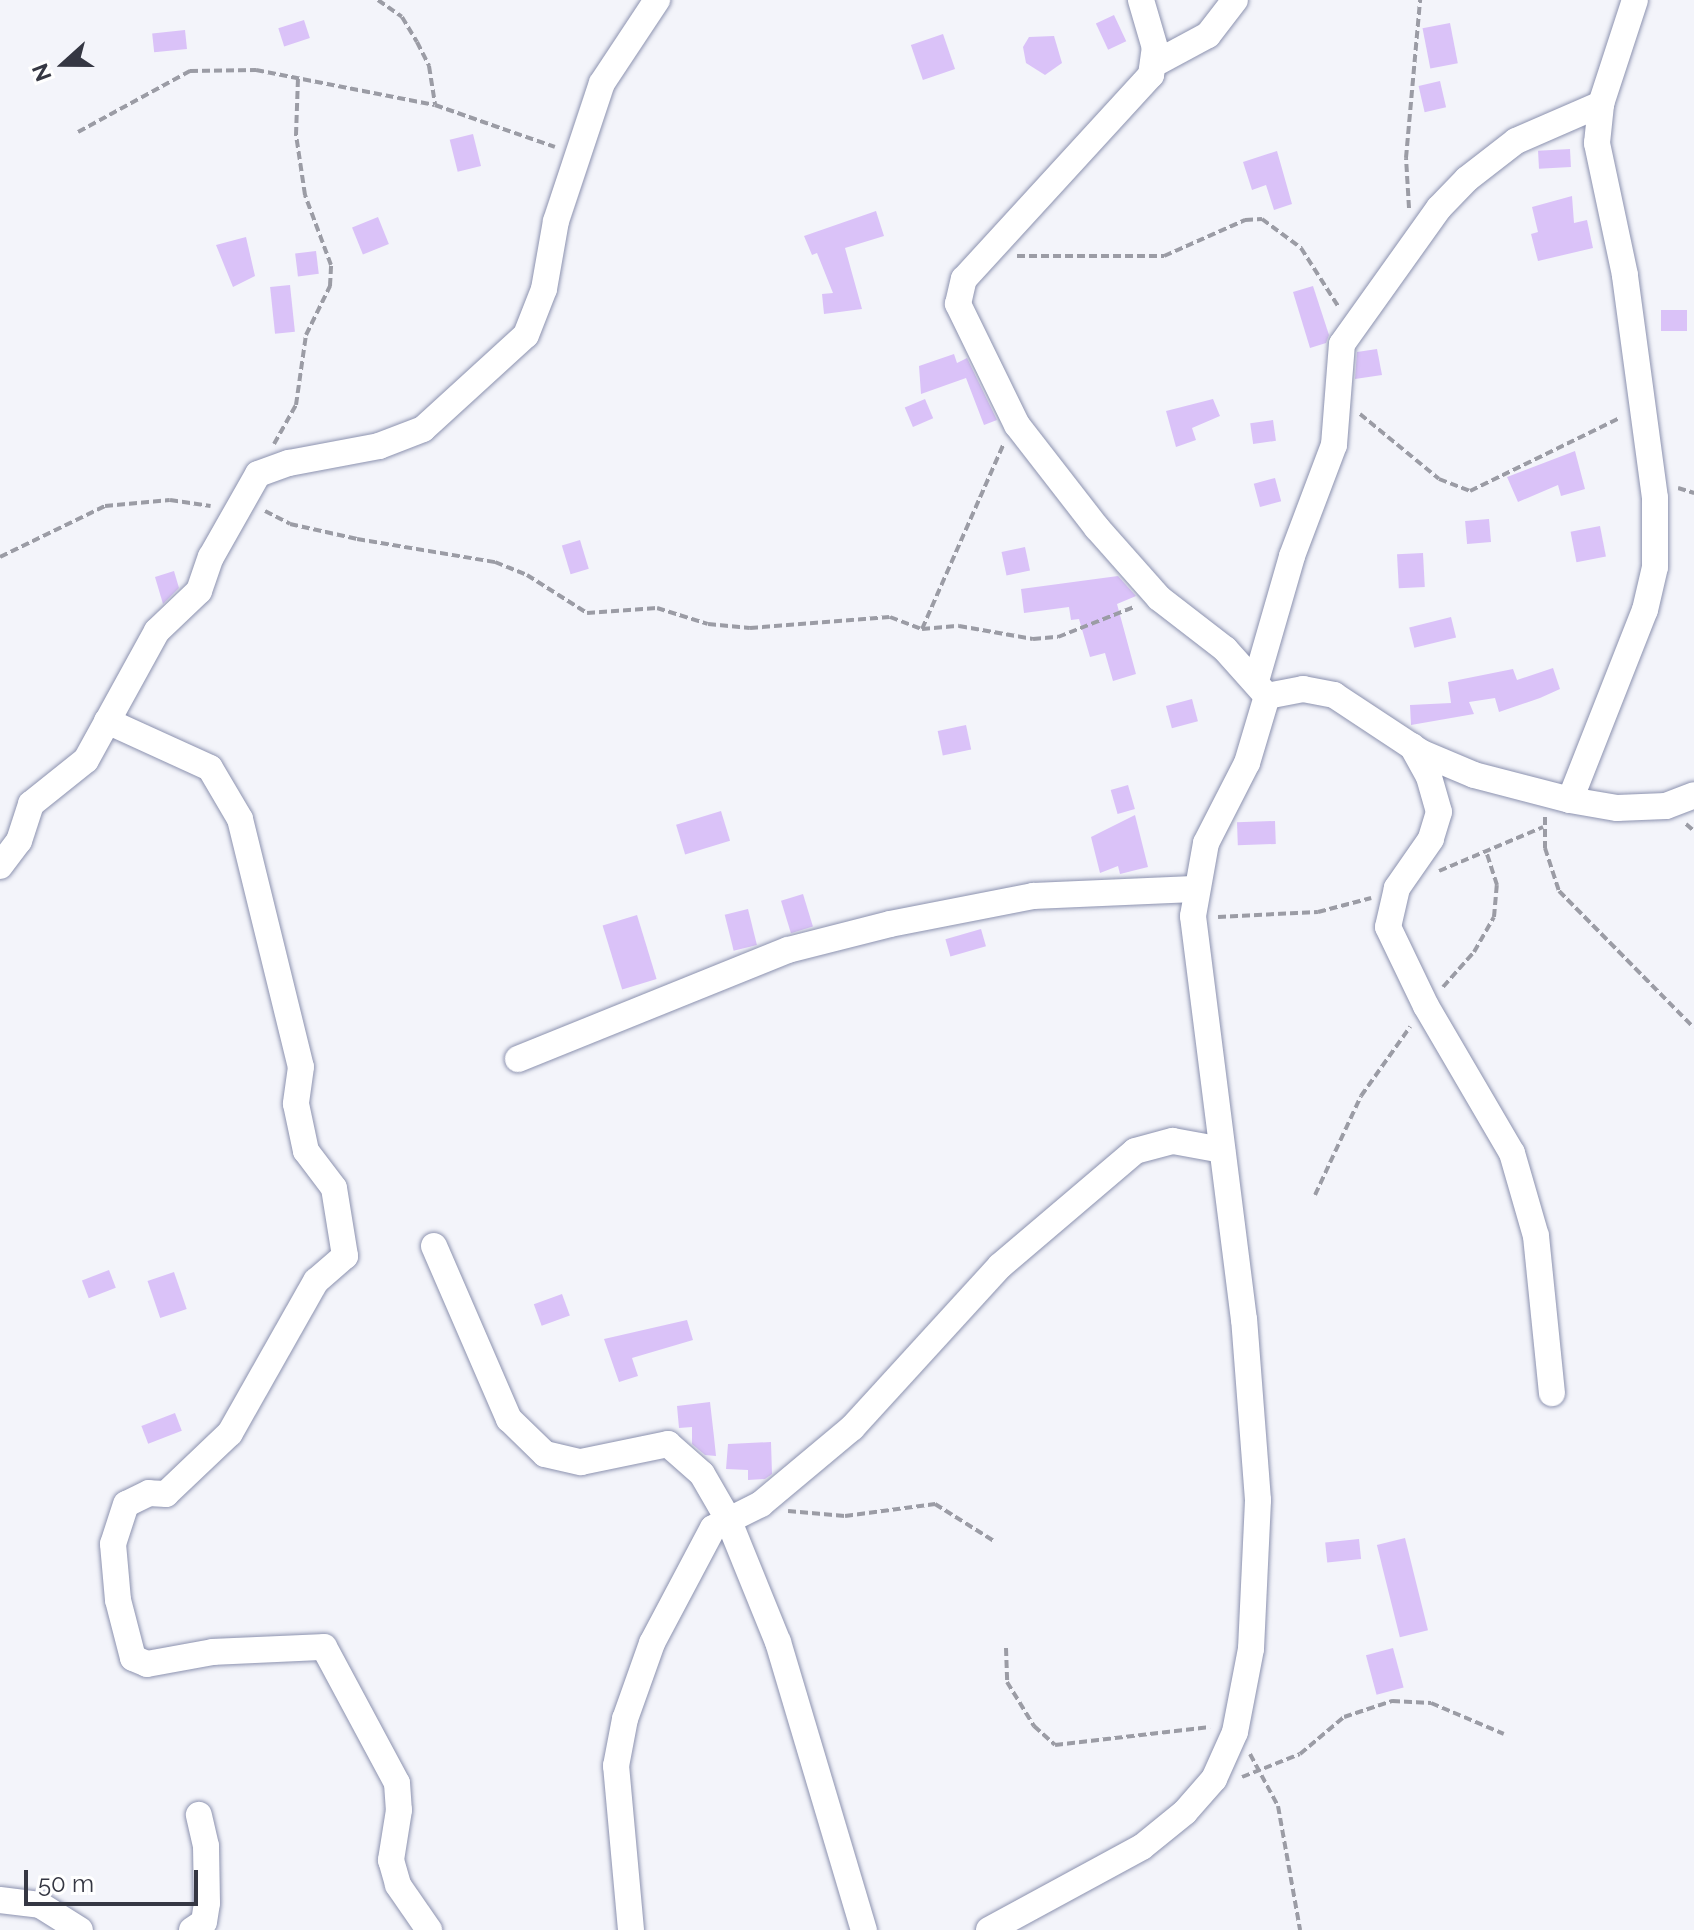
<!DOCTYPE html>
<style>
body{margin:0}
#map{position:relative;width:1694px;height:1930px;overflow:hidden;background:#f3f4fa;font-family:Raleway,sans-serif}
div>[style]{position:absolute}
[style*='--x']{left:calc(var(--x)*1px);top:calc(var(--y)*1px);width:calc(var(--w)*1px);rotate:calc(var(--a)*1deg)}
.building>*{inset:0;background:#dac2f8;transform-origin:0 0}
.path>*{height:4px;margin-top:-2px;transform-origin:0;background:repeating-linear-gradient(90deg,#9b9ca5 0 8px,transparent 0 12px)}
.roads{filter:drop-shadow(0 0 2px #8c92af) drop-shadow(0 0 2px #8c92af)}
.street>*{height:26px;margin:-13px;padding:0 13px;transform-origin:13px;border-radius:13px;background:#fff}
span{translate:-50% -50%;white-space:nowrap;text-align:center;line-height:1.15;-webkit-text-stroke:8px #fff;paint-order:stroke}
.north{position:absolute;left:24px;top:24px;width:80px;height:80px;-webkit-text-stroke:6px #fff;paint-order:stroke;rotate:249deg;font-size:22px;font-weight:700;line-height:32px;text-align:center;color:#353743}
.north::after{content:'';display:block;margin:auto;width:28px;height:36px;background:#353743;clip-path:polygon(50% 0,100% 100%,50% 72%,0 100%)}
.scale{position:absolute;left:24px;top:1870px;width:174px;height:36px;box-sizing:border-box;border:4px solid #353743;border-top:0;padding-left:10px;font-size:24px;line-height:28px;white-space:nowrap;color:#353743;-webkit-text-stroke:6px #fff;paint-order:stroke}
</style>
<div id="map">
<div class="building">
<div style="left:1114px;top:15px;width:29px;height:20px;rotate:65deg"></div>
<div style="left:304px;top:20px;width:19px;height:27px;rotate:72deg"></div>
<div style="left:1450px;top:23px;width:41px;height:28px;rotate:79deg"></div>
<div style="left:185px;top:30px;width:19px;height:33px;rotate:84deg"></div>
<div style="left:943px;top:34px;width:37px;height:34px;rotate:71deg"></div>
<div style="clip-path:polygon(1054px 36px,1062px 63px,1045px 75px,1026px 63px,1023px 47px,1029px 37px)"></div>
<div style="left:1440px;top:81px;width:27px;height:22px;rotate:77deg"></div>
<div style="left:473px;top:134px;width:33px;height:24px;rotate:76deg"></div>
<div style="left:1570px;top:149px;width:18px;height:32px;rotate:87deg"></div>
<div style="clip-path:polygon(1277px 151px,1292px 204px,1274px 210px,1266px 185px,1252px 190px,1243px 162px)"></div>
<div style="clip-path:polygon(1572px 196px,1574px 223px,1587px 220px,1593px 248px,1538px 261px,1531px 234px,1538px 232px,1532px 207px)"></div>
<div style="clip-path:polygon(876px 211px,884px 236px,845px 248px,862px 309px,824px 314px,822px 294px,833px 293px,817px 253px,812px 255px,804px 236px)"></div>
<div style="left:378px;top:217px;width:29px;height:28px;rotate:68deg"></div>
<div style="clip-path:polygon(246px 237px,255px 276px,233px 287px,216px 245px)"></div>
<div style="left:316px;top:251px;width:23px;height:21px;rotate:83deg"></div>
<div style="left:290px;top:285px;width:47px;height:20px;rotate:84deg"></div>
<div style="clip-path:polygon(1313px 286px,1329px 335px,1326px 343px,1310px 348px,1293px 292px)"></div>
<div style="left:1687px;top:310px;width:21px;height:26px;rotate:90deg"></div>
<div style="clip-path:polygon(1377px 349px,1382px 375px,1355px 379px,1357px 352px)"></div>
<div style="clip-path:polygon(954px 354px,957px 363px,967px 358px,997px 420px,984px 425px,966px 378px,921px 394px,919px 366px)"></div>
<div style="left:925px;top:399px;width:21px;height:22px;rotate:67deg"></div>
<div style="clip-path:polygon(1213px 399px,1220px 416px,1192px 428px,1196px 440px,1176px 447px,1166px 411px)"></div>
<div style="left:1273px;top:420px;width:21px;height:23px;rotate:82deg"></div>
<div style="clip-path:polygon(1575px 451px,1585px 489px,1561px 496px,1558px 485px,1518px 502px,1507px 477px)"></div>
<div style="left:1275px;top:478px;width:24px;height:22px;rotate:75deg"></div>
<div style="left:1489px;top:519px;width:23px;height:24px;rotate:85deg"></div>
<div style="left:1600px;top:526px;width:31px;height:30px;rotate:79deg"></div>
<div style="left:580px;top:540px;width:30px;height:19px;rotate:73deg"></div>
<div style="left:1025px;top:547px;width:24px;height:24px;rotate:78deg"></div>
<div style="left:1423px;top:553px;width:34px;height:26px;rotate:87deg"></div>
<div style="clip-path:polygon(174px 571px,179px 588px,163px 604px,155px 577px)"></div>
<div style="clip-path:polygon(1118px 576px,1136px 596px,1117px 604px,1136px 674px,1113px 681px,1105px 653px,1090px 657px,1079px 619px,1071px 620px,1069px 607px,1024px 613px,1021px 589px)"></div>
<div style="left:1451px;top:617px;width:21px;height:43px;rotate:76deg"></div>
<div style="clip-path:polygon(1553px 668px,1560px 689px,1540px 698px,1499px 712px,1495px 698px,1469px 702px,1474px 714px,1411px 725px,1410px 705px,1451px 703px,1448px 682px,1513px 669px,1517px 680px)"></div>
<div style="left:1192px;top:699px;width:23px;height:27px;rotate:75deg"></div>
<div style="left:966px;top:725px;width:25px;height:29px;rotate:78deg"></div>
<div style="left:1128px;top:785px;width:25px;height:18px;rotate:74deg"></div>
<div style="left:721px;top:811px;width:31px;height:47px;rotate:73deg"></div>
<div style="clip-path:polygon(1135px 815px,1148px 867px,1120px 874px,1118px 866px,1100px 873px,1091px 837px)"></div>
<div style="left:1275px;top:821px;width:23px;height:38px;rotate:88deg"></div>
<div style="left:803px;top:894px;width:34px;height:23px;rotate:73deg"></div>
<div style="left:748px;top:909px;width:37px;height:24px;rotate:76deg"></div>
<div style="left:637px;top:915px;width:67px;height:36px;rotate:73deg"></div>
<div style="left:981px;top:929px;width:18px;height:37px;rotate:74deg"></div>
<div style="left:109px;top:1270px;width:19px;height:29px;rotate:69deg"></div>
<div style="left:174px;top:1272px;width:39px;height:28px;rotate:71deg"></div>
<div style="left:562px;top:1294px;width:23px;height:30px;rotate:70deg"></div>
<div style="clip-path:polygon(687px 1320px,693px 1340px,632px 1358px,638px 1376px,619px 1382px,604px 1339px)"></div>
<div style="clip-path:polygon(710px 1402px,714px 1437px,716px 1456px,705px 1455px,692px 1444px,692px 1427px,679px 1428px,677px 1406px)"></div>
<div style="left:175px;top:1413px;width:19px;height:36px;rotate:69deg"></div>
<div style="clip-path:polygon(771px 1442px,772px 1474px,765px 1479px,748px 1480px,748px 1470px,726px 1469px,728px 1444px)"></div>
<div style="left:1405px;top:1538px;width:95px;height:29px;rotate:76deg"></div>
<div style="left:1359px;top:1539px;width:20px;height:34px;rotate:84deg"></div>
<div style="left:1393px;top:1648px;width:41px;height:28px;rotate:75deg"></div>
</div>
<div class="path">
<div style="--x:378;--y:0;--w:29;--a:35"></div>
<div style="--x:402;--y:17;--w:29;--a:59"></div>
<div style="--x:417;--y:42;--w:27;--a:63"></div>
<div style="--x:429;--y:66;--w:39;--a:81"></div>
<div style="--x:78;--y:132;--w:128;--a:-28.6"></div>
<div style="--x:190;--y:71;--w:66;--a:-0.9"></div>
<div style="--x:256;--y:70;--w:182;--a:11.1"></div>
<div style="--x:435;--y:105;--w:127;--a:19.3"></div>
<div style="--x:1409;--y:208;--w:50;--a:-93.4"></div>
<div style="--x:1406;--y:158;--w:159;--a:-84.9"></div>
<div style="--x:1017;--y:256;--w:147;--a:0"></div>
<div style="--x:1164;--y:256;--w:89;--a:-24"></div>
<div style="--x:1245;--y:220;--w:17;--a:-3"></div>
<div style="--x:1262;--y:219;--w:49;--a:36.6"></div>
<div style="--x:1301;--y:248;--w:69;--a:57.5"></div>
<div style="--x:1360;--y:414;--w:102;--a:39.4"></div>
<div style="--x:1439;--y:479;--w:33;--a:21"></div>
<div style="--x:1470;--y:491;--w:167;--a:-26"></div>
<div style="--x:274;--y:444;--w:45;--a:-60.6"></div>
<div style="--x:296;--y:405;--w:71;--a:-81.9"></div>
<div style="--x:306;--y:335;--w:55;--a:-63.9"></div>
<div style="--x:330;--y:286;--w:21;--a:-87"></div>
<div style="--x:331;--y:265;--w:75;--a:-110.4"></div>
<div style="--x:305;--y:195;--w:61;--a:-98.5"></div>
<div style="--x:296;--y:135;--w:56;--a:-88"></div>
<div style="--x:1678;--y:488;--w:17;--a:17"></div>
<div style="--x:265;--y:511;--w:28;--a:27"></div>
<div style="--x:290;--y:524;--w:69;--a:12.6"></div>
<div style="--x:357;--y:539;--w:140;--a:9.5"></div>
<div style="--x:495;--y:562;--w:35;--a:22"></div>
<div style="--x:527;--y:575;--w:71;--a:32.3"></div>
<div style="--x:587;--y:613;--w:70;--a:-4.1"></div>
<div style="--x:657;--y:608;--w:53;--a:17.4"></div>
<div style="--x:708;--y:624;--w:42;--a:5.4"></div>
<div style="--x:750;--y:628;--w:140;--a:-4.5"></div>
<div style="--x:890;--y:617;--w:34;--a:21"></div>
<div style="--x:922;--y:629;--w:37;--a:-5"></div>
<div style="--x:959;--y:626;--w:75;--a:10"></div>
<div style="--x:1033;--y:639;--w:25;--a:-5"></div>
<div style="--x:1058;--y:637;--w:82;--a:-21.5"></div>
<div style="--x:0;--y:557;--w:117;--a:-25.9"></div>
<div style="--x:105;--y:506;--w:65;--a:-5.3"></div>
<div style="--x:170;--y:500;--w:41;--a:8.3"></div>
<div style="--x:922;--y:629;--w:201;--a:-66.2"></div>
<div style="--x:1545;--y:817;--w:31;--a:90"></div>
<div style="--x:1545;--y:848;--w:45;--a:72"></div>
<div style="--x:1559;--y:891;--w:192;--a:45.4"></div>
<div style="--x:1686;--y:824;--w:11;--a:41"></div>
<div style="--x:1439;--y:871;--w:113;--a:-22.9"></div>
<div style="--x:1218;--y:917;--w:100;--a:-2.9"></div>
<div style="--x:1318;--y:912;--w:55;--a:-14.8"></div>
<div style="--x:1443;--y:987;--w:47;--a:-48.5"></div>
<div style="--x:1474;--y:952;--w:40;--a:-60.3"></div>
<div style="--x:1494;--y:917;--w:32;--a:-85"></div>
<div style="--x:1497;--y:885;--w:35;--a:-108"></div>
<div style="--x:1315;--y:1195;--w:109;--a:-65.1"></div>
<div style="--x:1361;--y:1096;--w:85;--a:-54.6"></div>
<div style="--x:788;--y:1511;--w:57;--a:5"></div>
<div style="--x:845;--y:1516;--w:91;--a:-7.6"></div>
<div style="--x:935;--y:1504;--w:70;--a:32.1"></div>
<div style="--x:1006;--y:1648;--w:34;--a:88"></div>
<div style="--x:1007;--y:1682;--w:52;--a:58.5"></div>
<div style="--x:1034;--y:1726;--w:28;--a:42"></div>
<div style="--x:1055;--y:1745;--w:156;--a:-6.6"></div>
<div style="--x:1250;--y:1754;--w:59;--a:61.7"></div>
<div style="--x:1278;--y:1806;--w:126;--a:79.9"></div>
<div style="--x:1242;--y:1777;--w:62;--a:-21.6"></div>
<div style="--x:1300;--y:1754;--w:57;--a:-40.1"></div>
<div style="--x:1344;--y:1717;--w:51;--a:-18.4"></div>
<div style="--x:1392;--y:1701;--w:39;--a:3"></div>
<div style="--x:1431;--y:1703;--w:79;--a:23"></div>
</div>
<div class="roads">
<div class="street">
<div style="--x:1156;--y:63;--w:59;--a:-28.3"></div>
<div style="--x:1208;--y:35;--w:44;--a:-52.4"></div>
<div style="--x:1256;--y:681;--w:130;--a:-73.9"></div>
<div style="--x:1292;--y:556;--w:119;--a:-69.3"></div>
<div style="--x:1334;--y:445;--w:101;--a:-85.5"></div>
<div style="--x:1342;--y:344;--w:167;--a:-54.5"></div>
<div style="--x:1439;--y:208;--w:40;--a:-46"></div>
<div style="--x:1467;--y:179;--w:62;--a:-37.8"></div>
<div style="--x:1516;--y:141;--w:93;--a:-23.5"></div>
<div style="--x:1267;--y:696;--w:37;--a:-11"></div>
<div style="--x:1303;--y:689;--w:32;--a:11"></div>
<div style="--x:1334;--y:695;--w:105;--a:33.4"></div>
<div style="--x:1422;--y:753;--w:56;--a:22.9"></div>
<div style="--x:1474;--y:775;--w:99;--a:14.6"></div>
<div style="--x:1570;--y:800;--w:48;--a:9.7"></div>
<div style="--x:1617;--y:808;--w:49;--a:-2.3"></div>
<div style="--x:1666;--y:806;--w:30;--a:-21"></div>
<div style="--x:107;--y:721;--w:113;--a:24.5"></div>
<div style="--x:210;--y:768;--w:59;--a:59.5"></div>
<div style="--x:240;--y:819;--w:255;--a:76.2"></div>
<div style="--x:301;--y:1067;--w:37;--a:98"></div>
<div style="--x:296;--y:1104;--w:48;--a:78"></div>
<div style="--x:306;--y:1151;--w:46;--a:52.9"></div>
<div style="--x:334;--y:1188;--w:69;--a:80.8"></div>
<div style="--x:345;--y:1256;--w:38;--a:139"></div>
<div style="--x:316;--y:1281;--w:175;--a:119.5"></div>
<div style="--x:230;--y:1433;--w:88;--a:136.4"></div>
<div style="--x:166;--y:1494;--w:17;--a:-177"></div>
<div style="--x:149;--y:1493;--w:25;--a:154"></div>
<div style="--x:126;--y:1504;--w:42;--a:108"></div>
<div style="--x:113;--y:1544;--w:56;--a:84.9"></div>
<div style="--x:118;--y:1600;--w:60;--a:75.5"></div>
<div style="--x:133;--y:1658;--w:15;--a:23"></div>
<div style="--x:147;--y:1664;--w:67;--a:-10.3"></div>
<div style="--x:213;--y:1652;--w:111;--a:-2.6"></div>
<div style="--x:324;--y:1647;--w:154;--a:61.8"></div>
<div style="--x:397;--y:1783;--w:27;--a:86"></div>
<div style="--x:399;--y:1810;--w:51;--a:99.1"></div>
<div style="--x:391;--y:1860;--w:26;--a:74"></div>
<div style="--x:398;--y:1885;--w:55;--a:55.4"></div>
<div style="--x:1412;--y:746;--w:35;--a:61"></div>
<div style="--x:1429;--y:777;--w:36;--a:74"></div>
<div style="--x:1439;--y:812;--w:28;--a:107"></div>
<div style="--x:1431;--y:839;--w:60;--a:124.8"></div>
<div style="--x:1397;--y:888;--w:40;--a:103"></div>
<div style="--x:1388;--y:927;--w:88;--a:64.3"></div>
<div style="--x:1426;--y:1006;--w:170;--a:59.7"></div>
<div style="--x:1512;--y:1153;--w:86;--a:73.9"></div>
<div style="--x:1536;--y:1236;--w:158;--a:84.2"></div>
<div style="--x:1570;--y:800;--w:204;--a:-68.5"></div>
<div style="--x:1645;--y:610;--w:44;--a:-76.9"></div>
<div style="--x:1655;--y:567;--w:69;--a:-90"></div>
<div style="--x:1655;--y:498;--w:225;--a:-97.7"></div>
<div style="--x:1625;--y:275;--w:135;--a:-102"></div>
<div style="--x:1597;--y:143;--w:39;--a:-84"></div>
<div style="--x:1601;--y:104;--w:109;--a:-71.9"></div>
<div style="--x:0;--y:866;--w:31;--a:-53"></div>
<div style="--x:19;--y:841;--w:39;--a:-72"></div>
<div style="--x:31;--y:804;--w:70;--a:-38.7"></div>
<div style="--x:86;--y:760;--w:147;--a:-61.2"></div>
<div style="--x:157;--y:631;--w:58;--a:-43.6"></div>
<div style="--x:199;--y:591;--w:36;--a:-71"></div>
<div style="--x:211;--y:557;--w:95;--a:-60.5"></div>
<div style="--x:258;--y:474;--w:33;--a:-20"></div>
<div style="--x:289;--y:463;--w:92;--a:-10.7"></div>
<div style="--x:379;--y:446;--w:47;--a:-21.1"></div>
<div style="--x:423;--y:429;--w:139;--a:-42.4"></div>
<div style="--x:526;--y:335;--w:49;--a:-68.6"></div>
<div style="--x:544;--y:289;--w:69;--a:-80"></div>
<div style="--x:556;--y:221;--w:145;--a:-71.6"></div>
<div style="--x:602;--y:83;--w:100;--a:-56.5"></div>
<div style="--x:518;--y:1059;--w:291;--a:-22"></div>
<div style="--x:788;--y:950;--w:105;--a:-14.3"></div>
<div style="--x:890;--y:924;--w:146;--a:-11.1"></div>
<div style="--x:1033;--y:896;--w:161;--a:-2.5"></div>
<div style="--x:434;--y:1246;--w:189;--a:66.6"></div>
<div style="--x:509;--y:1419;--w:50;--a:44.2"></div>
<div style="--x:545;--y:1454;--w:37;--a:13"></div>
<div style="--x:581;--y:1462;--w:89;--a:-11.7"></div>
<div style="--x:668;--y:1444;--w:45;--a:41.4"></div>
<div style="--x:702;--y:1474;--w:52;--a:60"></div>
<div style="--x:728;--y:1519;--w:133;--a:67.9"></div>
<div style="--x:778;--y:1642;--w:301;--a:73.4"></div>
<div style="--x:0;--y:1900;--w:40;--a:7.1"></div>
<div style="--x:40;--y:1905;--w:47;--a:32"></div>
<div style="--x:192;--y:1930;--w:14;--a:-34"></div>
<div style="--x:204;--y:1922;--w:19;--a:-81"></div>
<div style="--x:207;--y:1903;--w:57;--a:-91"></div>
<div style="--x:206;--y:1846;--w:32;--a:-103"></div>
<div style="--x:631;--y:1930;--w:165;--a:-95.2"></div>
<div style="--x:616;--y:1766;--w:48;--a:-79.2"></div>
<div style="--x:625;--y:1719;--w:81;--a:-70.4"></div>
<div style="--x:652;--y:1643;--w:130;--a:-62.1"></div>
<div style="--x:713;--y:1528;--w:54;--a:-26.6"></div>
<div style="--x:761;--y:1504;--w:119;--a:-39.9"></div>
<div style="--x:852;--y:1428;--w:219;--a:-47.6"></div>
<div style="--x:1000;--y:1266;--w:177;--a:-40.4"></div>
<div style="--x:1135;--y:1151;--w:39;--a:-15"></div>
<div style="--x:1173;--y:1141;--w:50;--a:10.4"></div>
<div style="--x:989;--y:1930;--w:174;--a:-28.5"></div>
<div style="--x:1142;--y:1847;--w:55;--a:-39.1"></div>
<div style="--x:1185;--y:1812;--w:44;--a:-48.7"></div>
<div style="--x:1214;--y:1779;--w:51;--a:-65.9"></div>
<div style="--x:1235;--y:1732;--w:85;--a:-79.1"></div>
<div style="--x:1251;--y:1649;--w:149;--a:-87.3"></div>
<div style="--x:1258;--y:1500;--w:181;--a:-94.4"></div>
<div style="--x:1244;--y:1320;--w:407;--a:-97.2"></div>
<div style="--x:1193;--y:916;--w:74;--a:-79.9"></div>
<div style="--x:1206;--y:843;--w:90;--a:-62.9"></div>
<div style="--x:1247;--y:763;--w:70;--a:-73.4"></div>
<div style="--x:1267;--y:696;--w:63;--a:-131.8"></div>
<div style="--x:1225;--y:649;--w:83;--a:-142.3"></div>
<div style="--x:1159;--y:598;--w:94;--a:-131.5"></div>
<div style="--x:1097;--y:528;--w:130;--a:-127.8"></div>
<div style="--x:1017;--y:425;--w:135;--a:-116"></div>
<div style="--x:958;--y:304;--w:26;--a:-77"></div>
<div style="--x:964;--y:279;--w:277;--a:-47.5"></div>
<div style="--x:1151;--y:75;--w:27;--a:-82"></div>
<div style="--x:1155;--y:48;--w:50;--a:-106.3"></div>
</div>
</div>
<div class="north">N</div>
<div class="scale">50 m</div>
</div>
